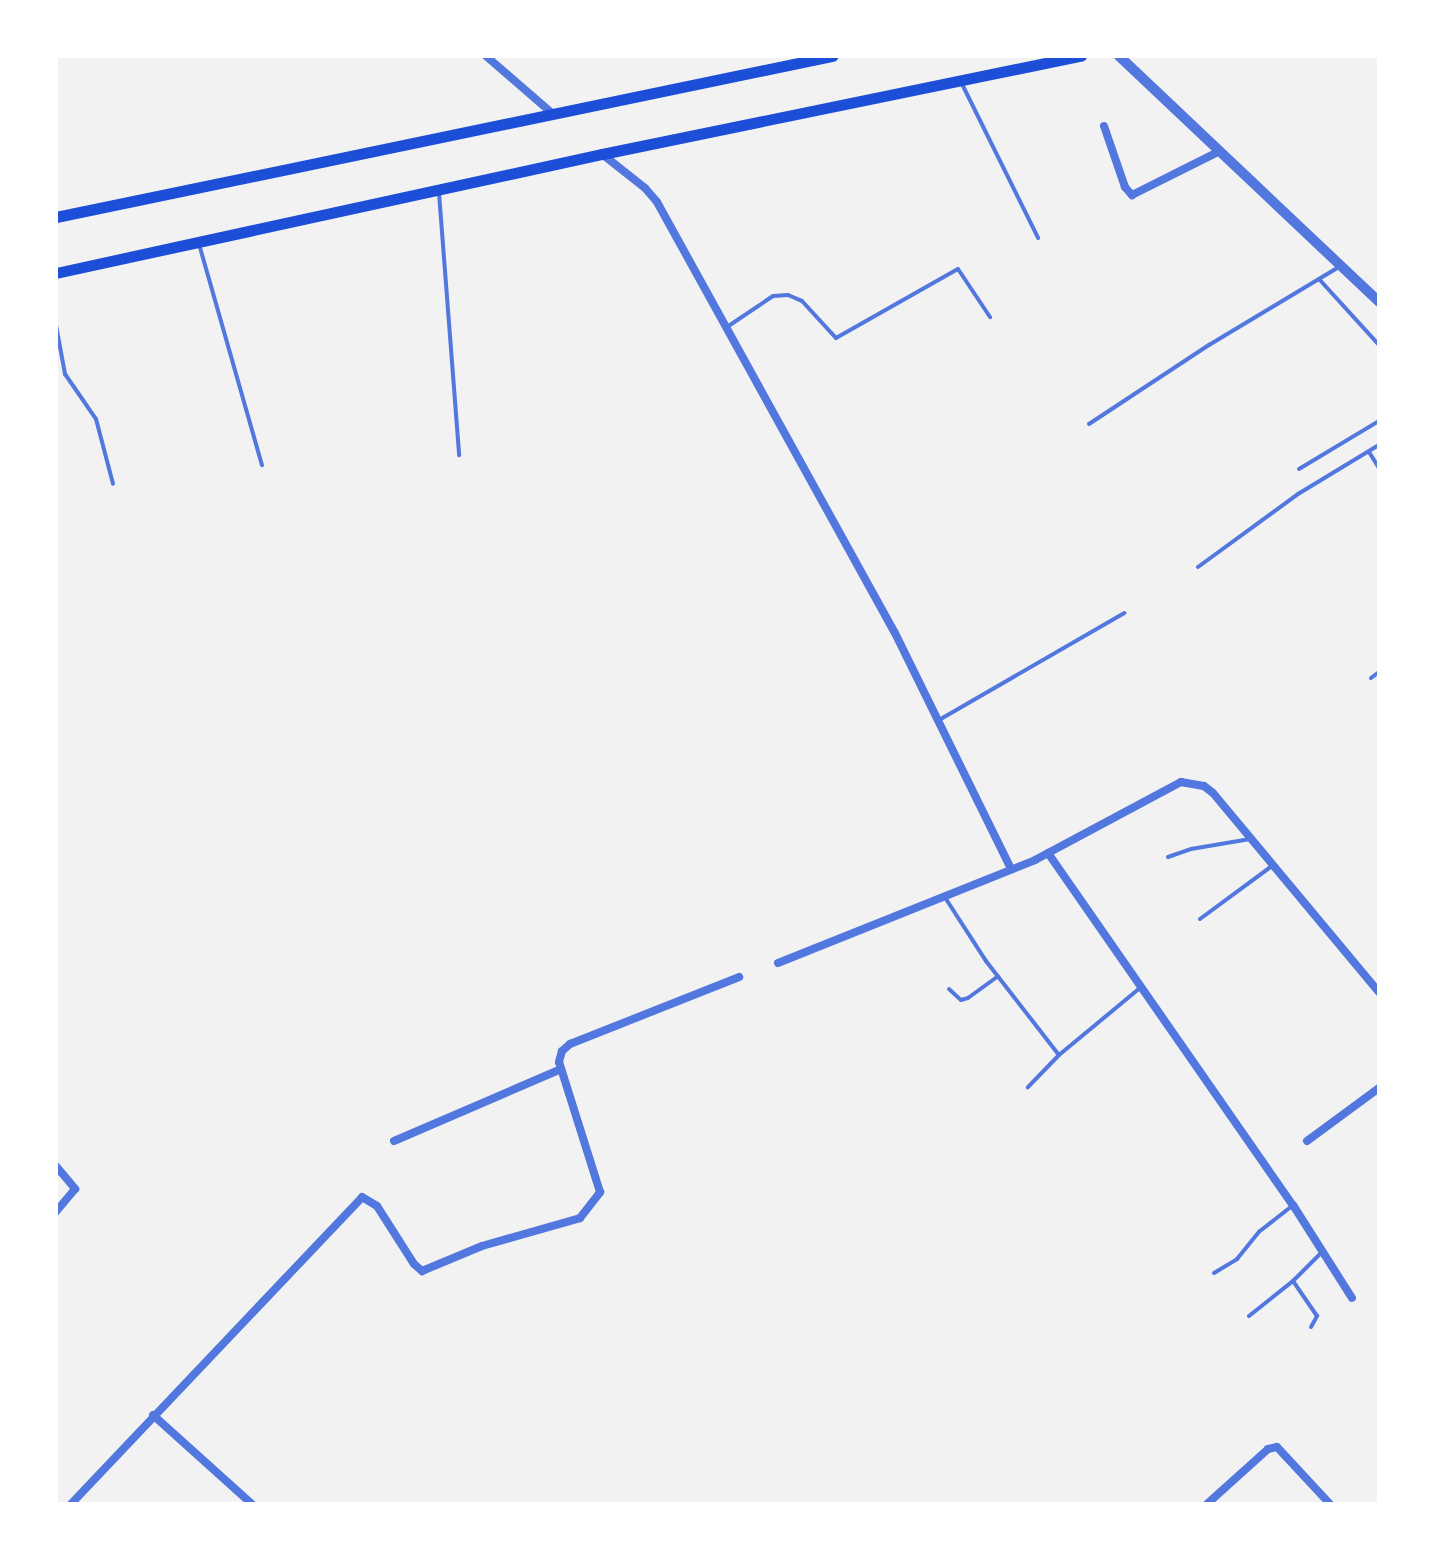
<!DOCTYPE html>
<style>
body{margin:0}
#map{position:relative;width:1435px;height:1560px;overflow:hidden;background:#f2f2f2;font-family:"Work Sans",sans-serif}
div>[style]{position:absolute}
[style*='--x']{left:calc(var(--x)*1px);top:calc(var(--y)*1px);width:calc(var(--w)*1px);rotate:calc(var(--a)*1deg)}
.service>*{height:4px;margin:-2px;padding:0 2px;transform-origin:2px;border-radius:2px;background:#5277de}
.minor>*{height:8px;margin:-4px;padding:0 4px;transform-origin:4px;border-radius:4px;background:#5277de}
.tertiary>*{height:10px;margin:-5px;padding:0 5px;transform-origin:5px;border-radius:5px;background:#5277de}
.secondary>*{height:11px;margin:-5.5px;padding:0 5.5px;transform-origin:5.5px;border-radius:5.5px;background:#1d4ed8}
span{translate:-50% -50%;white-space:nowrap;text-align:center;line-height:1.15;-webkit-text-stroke:7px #fff;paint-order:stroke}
.frame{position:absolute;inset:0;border:58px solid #fff;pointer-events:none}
</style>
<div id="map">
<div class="service">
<div style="--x:961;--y:82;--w:174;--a:63.7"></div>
<div style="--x:439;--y:193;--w:263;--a:85.6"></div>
<div style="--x:199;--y:244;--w:230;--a:74.1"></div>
<div style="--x:1319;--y:279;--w:89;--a:47.7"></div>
<div style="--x:56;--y:325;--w:50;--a:79.6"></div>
<div style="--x:65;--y:374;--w:55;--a:55.4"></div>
<div style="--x:96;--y:419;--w:67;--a:75.3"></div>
<div style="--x:727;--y:327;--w:55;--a:-34"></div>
<div style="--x:773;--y:296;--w:15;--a:-4"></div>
<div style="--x:788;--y:295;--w:15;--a:23"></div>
<div style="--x:802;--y:301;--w:50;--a:47.4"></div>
<div style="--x:836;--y:338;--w:140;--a:-29.5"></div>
<div style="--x:958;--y:269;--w:58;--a:56.3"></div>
<div style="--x:1089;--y:424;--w:144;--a:-33.4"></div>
<div style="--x:1209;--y:345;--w:152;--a:-31"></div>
<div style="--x:1369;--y:452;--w:19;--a:58"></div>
<div style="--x:1299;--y:469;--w:93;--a:-31"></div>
<div style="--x:1198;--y:567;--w:124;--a:-36.1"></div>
<div style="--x:1298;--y:494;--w:95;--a:-31.2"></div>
<div style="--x:1371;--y:678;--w:10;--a:-37"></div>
<div style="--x:939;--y:720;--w:214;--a:-30"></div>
<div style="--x:1168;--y:857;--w:24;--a:-19"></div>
<div style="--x:1191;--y:849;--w:60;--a:-9.6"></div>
<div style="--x:946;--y:899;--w:74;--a:57.2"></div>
<div style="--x:986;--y:961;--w:119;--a:52.2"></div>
<div style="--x:1059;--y:1055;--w:45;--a:134.1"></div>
<div style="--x:1200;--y:919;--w:89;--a:-36.4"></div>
<div style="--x:949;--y:989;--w:16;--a:43"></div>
<div style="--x:961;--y:1000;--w:7;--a:-16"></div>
<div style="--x:968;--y:998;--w:37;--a:-36"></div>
<div style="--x:1059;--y:1055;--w:105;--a:-39.6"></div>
<div style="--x:1214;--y:1273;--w:27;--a:-31"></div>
<div style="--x:1237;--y:1259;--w:36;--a:-51"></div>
<div style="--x:1260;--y:1231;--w:39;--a:-38"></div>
<div style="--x:1249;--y:1316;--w:56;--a:-38.5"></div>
<div style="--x:1311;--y:1327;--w:13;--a:-61"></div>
<div style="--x:1317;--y:1316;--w:42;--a:-124.4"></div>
<div style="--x:1293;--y:1281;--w:40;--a:-45"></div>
</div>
<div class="minor">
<div style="--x:486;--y:56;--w:89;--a:40.9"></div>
<div style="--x:1104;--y:126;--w:65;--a:71"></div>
<div style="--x:1125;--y:187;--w:11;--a:49"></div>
<div style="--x:1132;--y:195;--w:98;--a:-26.6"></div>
<div style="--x:602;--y:154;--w:55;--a:38.3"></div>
<div style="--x:645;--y:188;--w:18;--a:49"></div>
<div style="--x:657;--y:202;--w:492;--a:61.1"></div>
<div style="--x:895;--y:633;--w:263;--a:63.8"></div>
<div style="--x:1048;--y:853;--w:429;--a:55.2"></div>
<div style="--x:1293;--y:1205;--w:110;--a:57.6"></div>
<div style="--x:778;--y:963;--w:277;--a:-21.8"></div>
<div style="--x:1035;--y:860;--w:166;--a:-28.1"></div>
<div style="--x:1181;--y:782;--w:23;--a:10"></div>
<div style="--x:1204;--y:786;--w:11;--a:38"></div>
<div style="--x:1213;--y:793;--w:259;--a:50.2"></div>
<div style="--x:394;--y:1141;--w:182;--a:-23.3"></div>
<div style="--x:1307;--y:1141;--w:89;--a:-36.4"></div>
<div style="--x:56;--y:1166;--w:30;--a:50"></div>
<div style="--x:75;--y:1189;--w:30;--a:130"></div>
<div style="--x:153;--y:1415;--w:133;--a:42"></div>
<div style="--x:71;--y:1504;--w:423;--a:-46.5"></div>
<div style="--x:362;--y:1197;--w:17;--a:31"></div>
<div style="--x:377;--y:1206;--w:69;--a:57.5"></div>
<div style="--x:414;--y:1264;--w:11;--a:41"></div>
<div style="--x:422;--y:1271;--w:65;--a:-22.6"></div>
<div style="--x:482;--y:1246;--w:102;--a:-15.9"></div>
<div style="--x:580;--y:1218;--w:33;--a:-52"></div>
<div style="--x:600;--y:1192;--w:136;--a:-107.5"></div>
<div style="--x:559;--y:1062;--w:11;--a:-75"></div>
<div style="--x:562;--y:1051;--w:11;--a:-41"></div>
<div style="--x:570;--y:1044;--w:182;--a:-21.6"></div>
<div style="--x:1207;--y:1504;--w:82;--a:-42"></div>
<div style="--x:1268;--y:1449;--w:9;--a:-13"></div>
<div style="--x:1277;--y:1447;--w:78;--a:47.1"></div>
</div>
<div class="tertiary">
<div style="--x:1119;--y:56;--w:358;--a:43.4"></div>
</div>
<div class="secondary">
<div style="--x:56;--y:217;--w:793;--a:-11.72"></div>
<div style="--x:56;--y:273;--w:559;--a:-12.3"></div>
<div style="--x:602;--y:154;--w:489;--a:-11.6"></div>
</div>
<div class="frame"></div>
</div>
